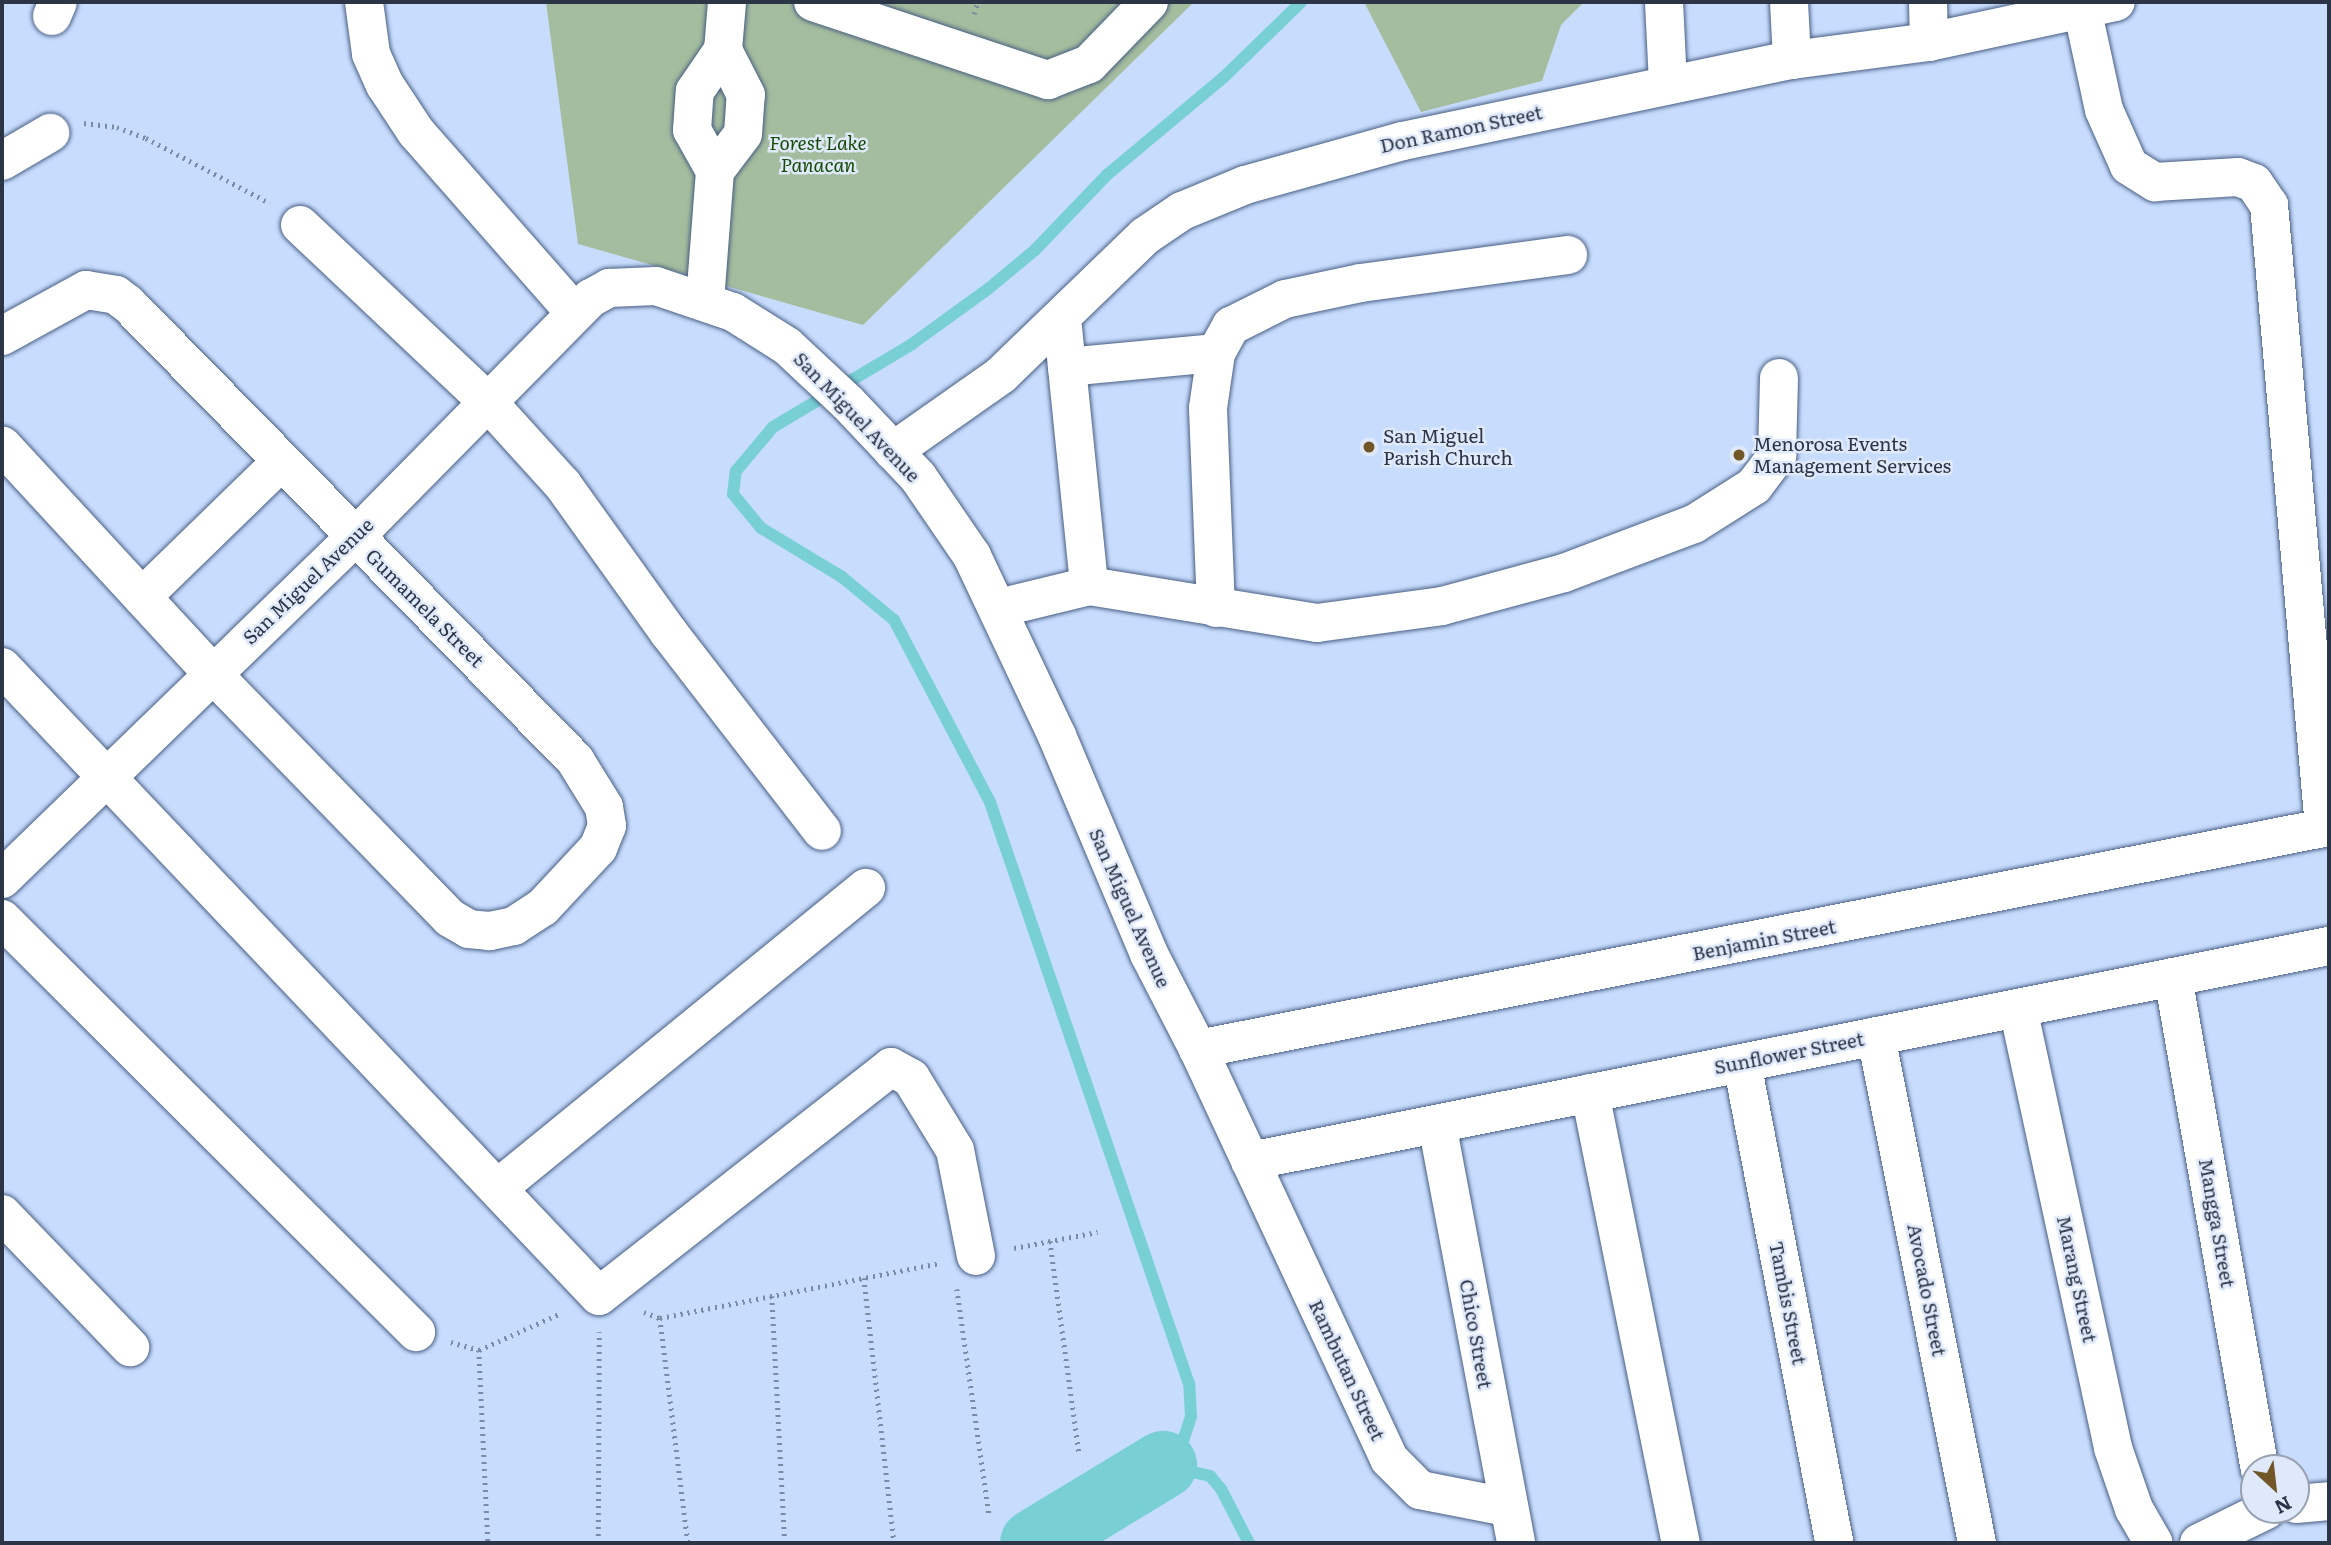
<!DOCTYPE html>
<style>
body{margin:0}
#map{position:relative;width:2331px;height:1545px;overflow:hidden;background:#c8ddfe;font-family:Literata,serif}
div>[style]{position:absolute}
[style*='--x']{left:calc(var(--x)*1px);top:calc(var(--y)*1px);width:calc(var(--w)*1px);rotate:calc(var(--a)*1deg)}
.green>*{inset:0;background:#a4bd9e}
.stream>*{height:12px;margin:-6px;padding:0 6px;transform-origin:6px;border-radius:6px;background:#78d0d4}
.river>*{height:68px;margin:-34px;padding:0 34px;transform-origin:34px;border-radius:34px;background:#78d0d4}
.path>*{height:4.5px;margin-top:-2.25px;transform-origin:0;background:repeating-linear-gradient(90deg,#7c8ba4 0 2px,transparent 0 7px)}
.roads{filter:drop-shadow(0 0 2px #495f83) drop-shadow(0 0 2px #495f83)}
.minor>*{height:38px;margin:-19px;padding:0 19px;transform-origin:19px;border-radius:19px;background:#fff}
.dots>*{width:19px;height:19px;translate:-50% -50%;box-sizing:border-box;border:4px solid #dfe9fa;border-radius:50%}
span{translate:-50% -50%;white-space:nowrap;text-align:center;line-height:1.15;-webkit-text-stroke:5px #dfe9fa;paint-order:stroke}
.street-label{font-size:19px;color:#2b3546}
.park-label{font-size:19px;color:#154c04;font-style:italic}
.poi-label{font-size:19px;color:#2b3546}
.left{translate:0 -50%;text-align:left}
.frame{position:absolute;inset:0;border:4px solid #2b3546;pointer-events:none}
.north{position:absolute;left:2240px;top:1454px;width:70px;height:70px;box-sizing:border-box;background:#dfe9fa;border:2px solid #97a1b2;border-radius:50%;rotate:153deg;font-size:19px;font-weight:700;line-height:28px;text-align:center;color:#2b3546}
.north::after{content:'';display:block;margin:auto;width:24px;height:32px;background:#715728;clip-path:polygon(50% 0,100% 100%,50% 72%,0 100%)}
</style>
<div id="map">
<div class="green">
<div style="clip-path:polygon(546px 2px,1194px 2px,863px 325px,578px 244px)"></div>
<div style="clip-path:polygon(1364px 2px,1584px 2px,1561px 25px,1542px 81px,1421px 112px)"></div>
</div>
<div class="stream">
<div style="--x:1249;--y:1543;--w:61;--a:-117.4"></div>
<div style="--x:1221;--y:1489;--w:17;--a:-130"></div>
<div style="--x:1210;--y:1476;--w:48;--a:-166.8"></div>
<div style="--x:1163;--y:1465;--w:34;--a:-52"></div>
<div style="--x:1184;--y:1438;--w:22;--a:-72"></div>
<div style="--x:1191;--y:1417;--w:33;--a:-93"></div>
<div style="--x:1189;--y:1384;--w:615;--a:-108.88"></div>
<div style="--x:990;--y:802;--w:206;--a:-117.8"></div>
<div style="--x:894;--y:620;--w:67;--a:-140.4"></div>
<div style="--x:842;--y:577;--w:95;--a:-148.8"></div>
<div style="--x:761;--y:528;--w:44;--a:-129.5"></div>
<div style="--x:733;--y:494;--w:23;--a:-83"></div>
<div style="--x:736;--y:471;--w:57;--a:-49.9"></div>
<div style="--x:773;--y:427;--w:162;--a:-30.8"></div>
<div style="--x:912;--y:344;--w:94;--a:-35.9"></div>
<div style="--x:988;--y:289;--w:61;--a:-39.7"></div>
<div style="--x:1035;--y:250;--w:105;--a:-46.2"></div>
<div style="--x:1108;--y:174;--w:151;--a:-39.9"></div>
<div style="--x:1224;--y:77;--w:107;--a:-44.2"></div>
</div>
<div class="river">
<div style="--x:1034;--y:1543;--w:151;--a:-31.2"></div>
</div>
<div class="path">
<div style="--x:974;--y:14;--w:13;--a:-72"></div>
<div style="--x:84;--y:123;--w:33;--a:7"></div>
<div style="--x:117;--y:127;--w:31;--a:21"></div>
<div style="--x:146;--y:138;--w:140;--a:27.7"></div>
<div style="--x:1050;--y:1241;--w:214;--a:82.2"></div>
<div style="--x:1014;--y:1248;--w:85;--a:-10.9"></div>
<div style="--x:864;--y:1278;--w:267;--a:83.5"></div>
<div style="--x:957;--y:1289;--w:227;--a:81.9"></div>
<div style="--x:772;--y:1296;--w:247;--a:87"></div>
<div style="--x:644;--y:1312;--w:17;--a:21"></div>
<div style="--x:660;--y:1318;--w:285;--a:-11.1"></div>
<div style="--x:660;--y:1318;--w:227;--a:82.9"></div>
<div style="--x:451;--y:1342;--w:29;--a:16"></div>
<div style="--x:479;--y:1350;--w:193;--a:87.3"></div>
<div style="--x:479;--y:1350;--w:90;--a:-24.3"></div>
<div style="--x:598;--y:1543;--w:211;--a:-89.7"></div>
</div>
<div class="roads">
<div class="minor">
<div style="--x:364;--y:2;--w:52;--a:82.3"></div>
<div style="--x:371;--y:54;--w:34;--a:66"></div>
<div style="--x:385;--y:85;--w:56;--a:56.6"></div>
<div style="--x:416;--y:132;--w:240;--a:48.7"></div>
<div style="--x:813;--y:2;--w:248;--a:18.4"></div>
<div style="--x:1048;--y:80;--w:44;--a:-21.3"></div>
<div style="--x:1089;--y:64;--w:86;--a:-45.9"></div>
<div style="--x:1664;--y:2;--w:83;--a:87.2"></div>
<div style="--x:1789;--y:2;--w:58;--a:87"></div>
<div style="--x:1928;--y:2;--w:40;--a:88.6"></div>
<div style="--x:2082;--y:8;--w:104;--a:77.8"></div>
<div style="--x:2104;--y:110;--w:61;--a:65.9"></div>
<div style="--x:2129;--y:166;--w:31;--a:32"></div>
<div style="--x:2155;--y:182;--w:83;--a:-3.4"></div>
<div style="--x:2238;--y:177;--w:17;--a:21"></div>
<div style="--x:2254;--y:183;--w:27;--a:56"></div>
<div style="--x:2269;--y:205;--w:625;--a:84.95"></div>
<div style="--x:52;--y:16;--w:15;--a:-67"></div>
<div style="--x:2;--y:161;--w:56;--a:-30.3"></div>
<div style="--x:715;--y:171;--w:46;--a:-52.9"></div>
<div style="--x:743;--y:134;--w:39;--a:-86"></div>
<div style="--x:746;--y:95;--w:51;--a:-117.1"></div>
<div style="--x:300;--y:225;--w:255;--a:43.3"></div>
<div style="--x:486;--y:400;--w:115;--a:47.8"></div>
<div style="--x:563;--y:485;--w:182;--a:54.4"></div>
<div style="--x:669;--y:633;--w:250;--a:52.3"></div>
<div style="--x:705;--y:301;--w:130;--a:-85.6"></div>
<div style="--x:715;--y:171;--w:47;--a:-119.3"></div>
<div style="--x:692;--y:130;--w:39;--a:-86"></div>
<div style="--x:695;--y:91;--w:50;--a:-55.7"></div>
<div style="--x:723;--y:50;--w:48;--a:-85.2"></div>
<div style="--x:1062;--y:318;--w:269;--a:84.2"></div>
<div style="--x:2;--y:336;--w:96;--a:-28.7"></div>
<div style="--x:86;--y:290;--w:30;--a:9"></div>
<div style="--x:116;--y:295;--w:15;--a:37"></div>
<div style="--x:128;--y:304;--w:639;--a:45.57"></div>
<div style="--x:575;--y:760;--w:55;--a:58.3"></div>
<div style="--x:604;--y:807;--w:19;--a:81"></div>
<div style="--x:607;--y:826;--w:24;--a:112"></div>
<div style="--x:598;--y:848;--w:81;--a:133"></div>
<div style="--x:543;--y:907;--w:35;--a:147"></div>
<div style="--x:514;--y:926;--w:25;--a:168"></div>
<div style="--x:490;--y:931;--w:21;--a:-175"></div>
<div style="--x:469;--y:929;--w:22;--a:-150"></div>
<div style="--x:450;--y:918;--w:340;--a:-134.2"></div>
<div style="--x:213;--y:674;--w:311;--a:-132.7"></div>
<div style="--x:1067;--y:367;--w:150;--a:-5.4"></div>
<div style="--x:893;--y:451;--w:132;--a:-35.1"></div>
<div style="--x:1001;--y:375;--w:200;--a:-44"></div>
<div style="--x:1145;--y:236;--w:45;--a:-34"></div>
<div style="--x:1182;--y:211;--w:68;--a:-22.4"></div>
<div style="--x:1245;--y:185;--w:164;--a:-15.6"></div>
<div style="--x:1403;--y:141;--w:397;--a:-11.8"></div>
<div style="--x:1792;--y:60;--w:138;--a:-7.5"></div>
<div style="--x:1929;--y:42;--w:191;--a:-12.1"></div>
<div style="--x:142;--y:597;--w:194;--a:-44.2"></div>
<div style="--x:999;--y:608;--w:93;--a:-13.7"></div>
<div style="--x:1089;--y:586;--w:231;--a:9.2"></div>
<div style="--x:1317;--y:623;--w:126;--a:-7.7"></div>
<div style="--x:1442;--y:606;--w:126;--a:-15.1"></div>
<div style="--x:1564;--y:573;--w:139;--a:-20.7"></div>
<div style="--x:1694;--y:524;--w:71;--a:-32.3"></div>
<div style="--x:1754;--y:486;--w:39;--a:-53"></div>
<div style="--x:1777;--y:455;--w:77;--a:-88.5"></div>
<div style="--x:1216;--y:608;--w:200;--a:-92.3"></div>
<div style="--x:1208;--y:408;--w:56;--a:-81.7"></div>
<div style="--x:1216;--y:353;--w:31;--a:-61"></div>
<div style="--x:1231;--y:326;--w:60;--a:-26.6"></div>
<div style="--x:1285;--y:299;--w:78;--a:-11.9"></div>
<div style="--x:1361;--y:283;--w:209;--a:-7.7"></div>
<div style="--x:2;--y:667;--w:867;--a:46.5"></div>
<div style="--x:599;--y:1296;--w:371;--a:-38.1"></div>
<div style="--x:891;--y:1067;--w:23;--a:29"></div>
<div style="--x:911;--y:1078;--w:84;--a:58.6"></div>
<div style="--x:955;--y:1150;--w:108;--a:78.8"></div>
<div style="--x:2;--y:879;--w:492;--a:-44.1"></div>
<div style="--x:355;--y:537;--w:336;--a:-45.4"></div>
<div style="--x:591;--y:298;--w:21;--a:-29"></div>
<div style="--x:609;--y:288;--w:47;--a:-2.4"></div>
<div style="--x:656;--y:286;--w:81;--a:18.7"></div>
<div style="--x:733;--y:312;--w:64;--a:32.2"></div>
<div style="--x:787;--y:346;--w:83;--a:43.1"></div>
<div style="--x:848;--y:403;--w:102;--a:46.6"></div>
<div style="--x:918;--y:477;--w:96;--a:55.6"></div>
<div style="--x:972;--y:556;--w:199;--a:64.7"></div>
<div style="--x:1057;--y:736;--w:237;--a:67.1"></div>
<div style="--x:1149;--y:954;--w:107;--a:62.7"></div>
<div style="--x:1198;--y:1049;--w:452;--a:65"></div>
<div style="--x:1389;--y:1459;--w:44;--a:45"></div>
<div style="--x:1420;--y:1490;--w:89;--a:11.1"></div>
<div style="--x:2;--y:919;--w:585;--a:44.93"></div>
<div style="--x:2173;--y:977;--w:499;--a:80"></div>
<div style="--x:2018;--y:1008;--w:450;--a:77.8"></div>
<div style="--x:2113;--y:1448;--w:65;--a:71"></div>
<div style="--x:2134;--y:1509;--w:39;--a:60"></div>
<div style="--x:1876;--y:1036;--w:517;--a:78.73"></div>
<div style="--x:1198;--y:1049;--w:1153;--a:-11.11"></div>
<div style="--x:1742;--y:1063;--w:489;--a:79.1"></div>
<div style="--x:1590;--y:1093;--w:459;--a:78.6"></div>
<div style="--x:1437;--y:1124;--w:426;--a:79.3"></div>
<div style="--x:1250;--y:1161;--w:1100;--a:-11.27"></div>
<div style="--x:498;--y:1188;--w:475;--a:-39.2"></div>
<div style="--x:2;--y:1214;--w:185;--a:46.1"></div>
<div style="--x:2296;--y:1504;--w:33;--a:-5"></div>
<div style="--x:2199;--y:1543;--w:75;--a:-26.2"></div>
</div>
</div>
<div class="dots">
<div style="left:1369px;top:447px;background:#715728"></div>
<div style="left:1739px;top:455px;background:#715728"></div>
</div>
<div class="street-label">
<span style="left:1461px;top:129px;rotate:-12deg">Don Ramon Street</span>
<span style="left:857px;top:417px;rotate:46deg">San Miguel Avenue</span>
<span style="left:308px;top:581px;rotate:-44deg">San Miguel Avenue</span>
<span style="left:425px;top:608px;rotate:45deg">Gumamela Street</span>
<span style="left:1130px;top:908px;rotate:66deg">San Miguel Avenue</span>
<span style="left:1764px;top:940px;rotate:-11deg">Benjamin Street</span>
<span style="left:1789px;top:1053px;rotate:-11deg">Sunflower Street</span>
<span style="left:2217px;top:1223px;rotate:80deg">Mangga Street</span>
<span style="left:2077px;top:1279px;rotate:78deg">Marang Street</span>
<span style="left:1927px;top:1290px;rotate:79deg">Avocado Street</span>
<span style="left:1788px;top:1303px;rotate:79deg">Tambis Street</span>
<span style="left:1476px;top:1334px;rotate:80deg">Chico Street</span>
<span style="left:1347px;top:1370px;rotate:65deg">Rambutan Street</span>
</div>
<div class="park-label">
<span style="left:818px;top:154px">Forest Lake<br>Panacan</span>
</div>
<div class="poi-label">
<span class="left" style="left:1383px;top:447px">San Miguel<br>Parish Church</span>
<span class="left" style="left:1753px;top:455px">Menorosa Events<br>Management Services</span>
</div>
<div class="frame"></div>
<div class="north">N</div>
</div>
